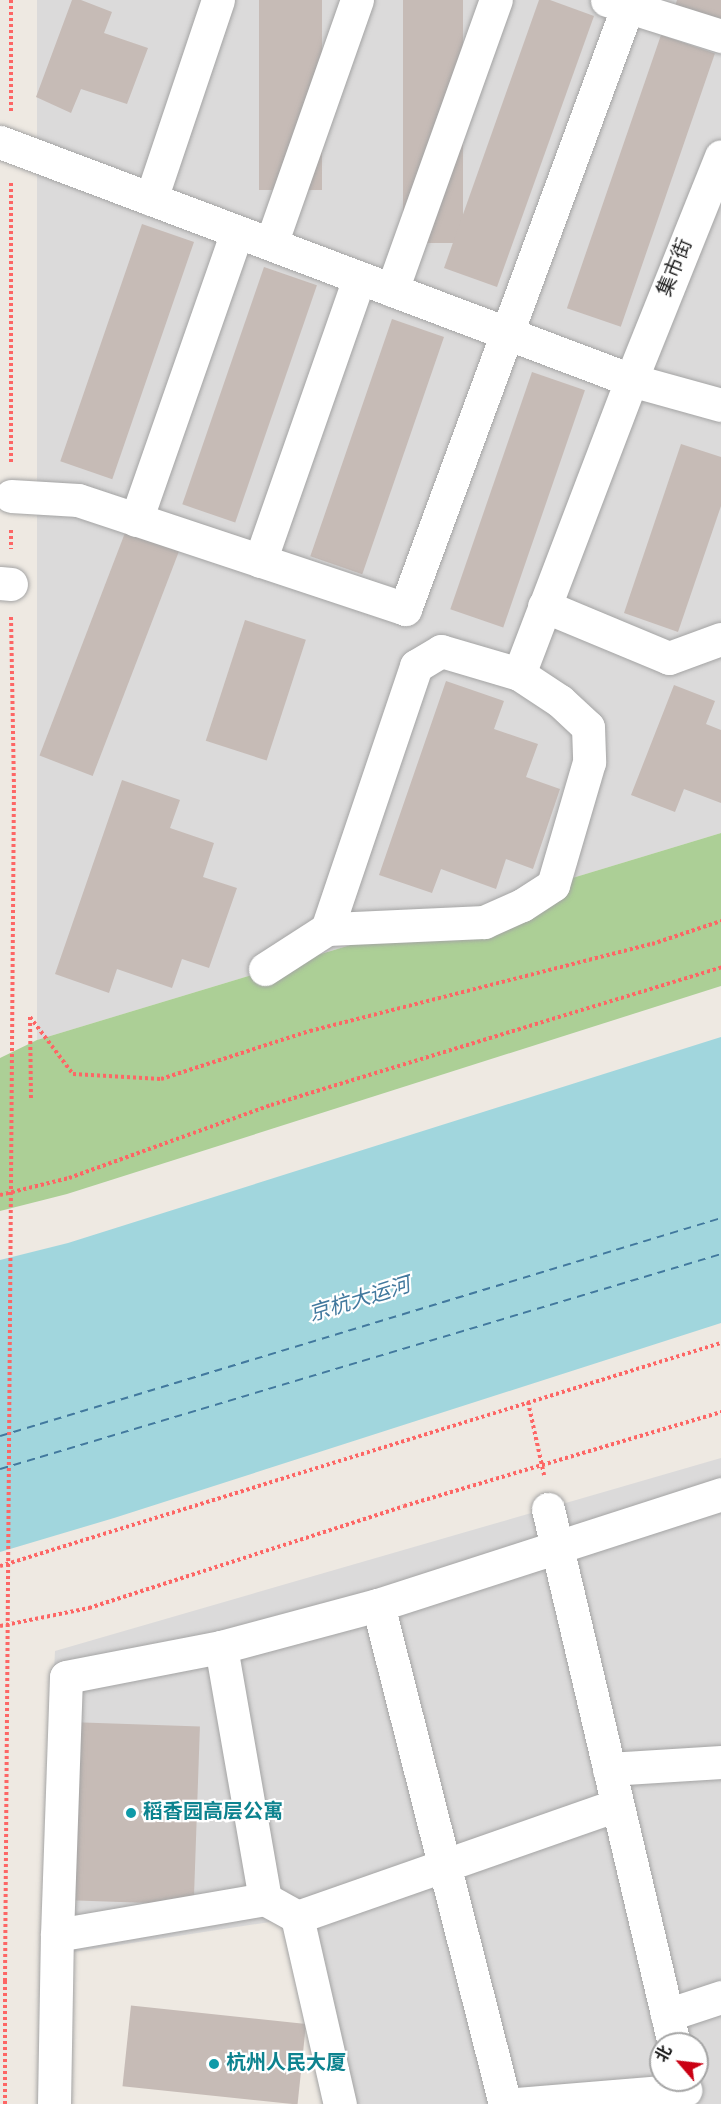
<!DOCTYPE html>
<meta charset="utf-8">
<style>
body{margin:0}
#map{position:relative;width:721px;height:2104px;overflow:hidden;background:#eee9e2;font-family:Overpass,"Noto Sans SC",sans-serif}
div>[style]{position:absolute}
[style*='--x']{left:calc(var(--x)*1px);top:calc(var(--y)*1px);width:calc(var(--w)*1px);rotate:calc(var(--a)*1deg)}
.residential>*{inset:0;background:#dbdada}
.forest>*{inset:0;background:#accf96}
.water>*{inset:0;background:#a1d6dd}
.ferry>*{height:1.5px;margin-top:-0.75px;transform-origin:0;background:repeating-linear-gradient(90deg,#42799e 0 8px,transparent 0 14px)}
.building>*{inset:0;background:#c6bbb6;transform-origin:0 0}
.path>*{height:4px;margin-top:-2px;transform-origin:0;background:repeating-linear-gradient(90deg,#fd6665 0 3px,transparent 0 6px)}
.roads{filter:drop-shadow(0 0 2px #a4a4a4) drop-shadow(0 0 2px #a4a4a4)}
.minor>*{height:33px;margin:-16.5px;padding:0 16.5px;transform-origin:16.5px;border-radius:16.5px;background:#fff}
.path-bridge>*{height:4px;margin-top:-2px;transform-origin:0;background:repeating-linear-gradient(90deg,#fd6665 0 3px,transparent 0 6px)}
.dots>*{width:16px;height:16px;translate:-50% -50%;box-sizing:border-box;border:3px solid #fff;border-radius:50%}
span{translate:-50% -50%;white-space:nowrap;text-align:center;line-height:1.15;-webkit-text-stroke:4.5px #fff;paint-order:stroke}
.street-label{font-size:20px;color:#1d1d1d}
.culture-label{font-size:20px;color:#0d838f;font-weight:700}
.left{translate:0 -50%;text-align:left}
.water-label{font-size:21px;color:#42799e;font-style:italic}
.north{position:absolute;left:649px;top:2032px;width:60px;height:60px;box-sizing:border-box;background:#fff;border:2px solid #a5a5a5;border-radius:50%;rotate:298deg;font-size:16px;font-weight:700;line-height:24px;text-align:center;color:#1d1d1d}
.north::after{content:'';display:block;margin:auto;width:21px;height:27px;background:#ca0013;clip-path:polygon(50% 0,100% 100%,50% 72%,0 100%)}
</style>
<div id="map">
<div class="residential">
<div style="clip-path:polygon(37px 0,721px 0,721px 833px,37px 1040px)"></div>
<div style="clip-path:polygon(evenodd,721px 1458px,721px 2104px,323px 2104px,283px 1920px,40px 1957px,55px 1651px,721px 1458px,661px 2044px,697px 2044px,697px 2080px,661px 2080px,661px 2044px)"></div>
</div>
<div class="forest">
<div style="clip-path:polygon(721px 833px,721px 986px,67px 1194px,0 1211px,0 1058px,37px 1040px)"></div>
</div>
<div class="water">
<div style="clip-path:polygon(721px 1037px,721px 1323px,114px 1518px,0 1552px,0 1260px,68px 1243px)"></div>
</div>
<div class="ferry">
<div style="--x:0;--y:1436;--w:753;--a:-16.82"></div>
<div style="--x:0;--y:1469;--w:752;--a:-16.6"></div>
</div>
<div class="building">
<div style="clip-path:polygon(72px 0,81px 0,112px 12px,104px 33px,148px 48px,127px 104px,81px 89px,71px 113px,36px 97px)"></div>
<div style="left:259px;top:0;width:63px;height:190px"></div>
<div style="left:403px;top:0;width:60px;height:243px"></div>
<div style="clip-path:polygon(539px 0,550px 0,594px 16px,497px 287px,444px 268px)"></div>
<div style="clip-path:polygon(677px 0,721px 0,721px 25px,674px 9px)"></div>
<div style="left:661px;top:35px;width:57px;height:289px;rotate:19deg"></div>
<div style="left:142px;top:224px;width:55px;height:251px;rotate:19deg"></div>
<div style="left:264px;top:267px;width:56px;height:251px;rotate:19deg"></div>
<div style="left:392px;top:319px;width:55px;height:251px;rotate:19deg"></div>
<div style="left:532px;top:372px;width:56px;height:251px;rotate:19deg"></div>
<div style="clip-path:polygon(681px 444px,721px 457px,721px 506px,678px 632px,624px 613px)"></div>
<div style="left:128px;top:525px;width:57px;height:247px;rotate:21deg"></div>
<div style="left:245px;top:620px;width:64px;height:127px;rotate:18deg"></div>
<div style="clip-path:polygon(446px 681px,504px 701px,494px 729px,538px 744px,526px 777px,560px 789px,533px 869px,506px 859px,496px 889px,441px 869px,432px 893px,379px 875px)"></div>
<div style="clip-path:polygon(674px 685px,715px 701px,706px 724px,721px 730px,721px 803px,684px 789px,675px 812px,631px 795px)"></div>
<div style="clip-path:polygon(122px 780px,180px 800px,170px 828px,214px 843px,203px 877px,237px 888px,209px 968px,182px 959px,172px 988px,117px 969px,109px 993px,55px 974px)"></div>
<div style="left:69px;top:1722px;width:131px;height:178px;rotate:2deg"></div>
<div style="left:306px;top:2024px;width:81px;height:176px;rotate:96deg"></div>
</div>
<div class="path">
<div style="--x:11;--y:111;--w:111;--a:-90"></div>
<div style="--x:11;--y:462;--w:280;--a:-90"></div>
<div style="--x:11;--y:530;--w:19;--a:90"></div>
<div style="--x:11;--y:617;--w:173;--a:89"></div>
<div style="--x:30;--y:1017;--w:71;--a:53"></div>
<div style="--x:73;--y:1074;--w:88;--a:3.3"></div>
<div style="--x:161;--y:1079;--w:157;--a:-17.9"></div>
<div style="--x:310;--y:1031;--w:353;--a:-14.3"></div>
<div style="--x:652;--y:944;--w:73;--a:-18.4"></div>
<div style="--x:30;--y:1017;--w:81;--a:89.3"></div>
<div style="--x:0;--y:1195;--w:71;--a:-13.8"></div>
<div style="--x:69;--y:1178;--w:215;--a:-19.9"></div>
<div style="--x:271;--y:1105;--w:471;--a:-17"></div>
<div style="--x:528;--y:1402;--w:75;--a:77.6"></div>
<div style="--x:0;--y:1566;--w:755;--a:-17.19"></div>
<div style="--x:0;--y:1626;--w:91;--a:-11.4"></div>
<div style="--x:89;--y:1608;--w:331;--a:-17.9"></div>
<div style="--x:404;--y:1506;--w:331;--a:-16.5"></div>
<div style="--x:5;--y:1981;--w:123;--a:90"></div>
</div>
<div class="roads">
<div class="minor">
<div style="--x:607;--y:0;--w:120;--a:17.5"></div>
<div style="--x:0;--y:142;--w:674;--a:20.67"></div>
<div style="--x:631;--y:380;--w:93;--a:15.5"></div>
<div style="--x:151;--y:199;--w:210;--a:-71.4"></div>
<div style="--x:271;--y:244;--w:259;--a:-70.6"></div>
<div style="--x:392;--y:290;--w:308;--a:-70.3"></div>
<div style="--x:11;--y:496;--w:67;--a:3.4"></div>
<div style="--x:78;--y:500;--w:345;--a:18.4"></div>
<div style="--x:405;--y:609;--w:649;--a:-69.72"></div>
<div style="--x:136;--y:520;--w:305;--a:-70.7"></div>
<div style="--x:260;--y:561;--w:300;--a:-70.7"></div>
<div style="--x:0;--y:583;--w:11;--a:5"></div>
<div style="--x:544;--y:606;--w:135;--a:22.6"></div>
<div style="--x:669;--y:658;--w:55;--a:-20.1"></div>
<div style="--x:519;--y:674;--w:315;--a:-69.1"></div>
<div style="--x:631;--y:380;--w:241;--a:-68.1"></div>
<div style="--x:265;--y:969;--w:74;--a:-32.8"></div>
<div style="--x:327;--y:929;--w:278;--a:-71.3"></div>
<div style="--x:416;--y:666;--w:29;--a:-31"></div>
<div style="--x:441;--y:651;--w:81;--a:16.4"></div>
<div style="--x:519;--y:674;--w:49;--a:33.4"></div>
<div style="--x:560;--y:701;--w:38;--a:43"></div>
<div style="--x:588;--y:727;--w:35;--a:88"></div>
<div style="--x:589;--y:762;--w:128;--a:106.3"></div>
<div style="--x:553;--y:885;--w:37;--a:147"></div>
<div style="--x:522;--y:905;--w:42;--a:155.9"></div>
<div style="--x:484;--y:922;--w:157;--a:177.4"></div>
<div style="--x:548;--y:1509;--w:550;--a:76.75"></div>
<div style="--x:378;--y:1605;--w:515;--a:75.72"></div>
<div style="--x:221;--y:1647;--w:256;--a:80.1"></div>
<div style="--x:265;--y:1899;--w:37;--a:29"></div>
<div style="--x:297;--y:1917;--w:192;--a:77.1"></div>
<div style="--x:609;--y:1769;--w:112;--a:-3.6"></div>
<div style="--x:265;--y:1899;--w:211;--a:170.2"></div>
<div style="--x:57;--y:1935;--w:258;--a:-88"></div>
<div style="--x:66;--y:1677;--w:158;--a:-11"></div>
<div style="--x:221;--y:1647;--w:163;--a:-15"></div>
<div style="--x:378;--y:1605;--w:361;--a:-17.9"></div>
<div style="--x:297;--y:1917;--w:339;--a:-19.3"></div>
<div style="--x:667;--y:2015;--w:57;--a:-18.4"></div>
<div style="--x:54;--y:2104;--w:169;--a:-89"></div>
<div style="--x:515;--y:2104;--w:171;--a:-4.7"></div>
</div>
</div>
<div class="path-bridge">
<div style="--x:5;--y:1981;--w:1191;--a:-89.57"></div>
</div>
<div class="dots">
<div style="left:131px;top:1813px;background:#0f9aa8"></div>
<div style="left:214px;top:2064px;background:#0f9aa8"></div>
</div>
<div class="street-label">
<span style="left:676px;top:268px;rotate:-68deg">集市街</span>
</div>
<div class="culture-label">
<span class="left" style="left:143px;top:1813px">稻香园高层公寓</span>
<span class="left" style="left:226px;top:2064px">杭州人民大厦</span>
</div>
<div class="water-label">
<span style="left:360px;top:1301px;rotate:-17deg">京杭大运河</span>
</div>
<div class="north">北</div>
</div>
